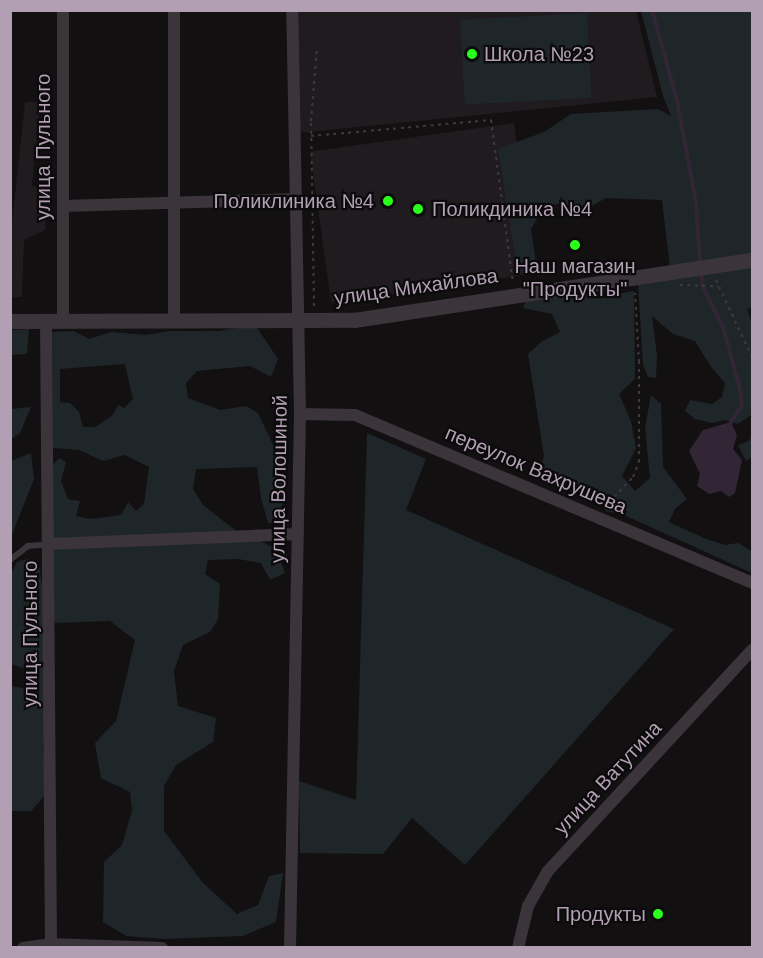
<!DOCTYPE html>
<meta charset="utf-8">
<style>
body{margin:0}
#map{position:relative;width:763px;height:958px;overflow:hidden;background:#121011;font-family:Helvetica,sans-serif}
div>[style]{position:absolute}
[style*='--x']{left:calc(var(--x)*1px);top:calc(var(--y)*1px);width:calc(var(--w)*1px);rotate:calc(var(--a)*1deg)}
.built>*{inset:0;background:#1f1b1e;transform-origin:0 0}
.green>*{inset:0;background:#1f262a;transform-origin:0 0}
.water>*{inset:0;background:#312536}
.stream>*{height:4px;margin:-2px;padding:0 2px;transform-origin:2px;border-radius:2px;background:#312536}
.path>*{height:2px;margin-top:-1px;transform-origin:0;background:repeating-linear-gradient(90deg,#403840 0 3px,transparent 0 7.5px)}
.service>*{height:6px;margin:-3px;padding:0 3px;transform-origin:3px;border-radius:3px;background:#3c343b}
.minor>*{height:12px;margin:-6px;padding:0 6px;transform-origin:6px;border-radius:6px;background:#3c343b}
.tertiary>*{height:15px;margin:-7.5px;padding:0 7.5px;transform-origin:7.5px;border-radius:7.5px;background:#3c343b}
.dots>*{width:16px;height:16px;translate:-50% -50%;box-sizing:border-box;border:3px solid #0c0b0c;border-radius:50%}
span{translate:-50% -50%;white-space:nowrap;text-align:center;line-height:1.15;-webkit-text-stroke:4.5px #0c0b0c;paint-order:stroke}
.poi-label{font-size:20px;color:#b39fb4}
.left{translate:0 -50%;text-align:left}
.right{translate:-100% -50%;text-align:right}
.street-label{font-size:20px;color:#b39fb4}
.frame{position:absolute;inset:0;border:12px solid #b39fb4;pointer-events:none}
</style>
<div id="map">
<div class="built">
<div style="clip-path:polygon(296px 11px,636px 11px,657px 97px,299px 133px)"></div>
<div style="clip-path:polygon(25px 102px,40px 102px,32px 186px,47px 188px,45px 230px,24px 240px,22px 297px,11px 297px,11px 232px)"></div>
<div style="left:514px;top:123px;width:152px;height:206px;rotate:82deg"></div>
</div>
<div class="green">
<div style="clip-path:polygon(641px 11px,752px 11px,752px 255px,670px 268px,662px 200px,606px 198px,574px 216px,561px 203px,544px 207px,531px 229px,537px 270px,518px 274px,498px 149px,544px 132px,571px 114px,658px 109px,671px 116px,663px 96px)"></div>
<div style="left:587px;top:13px;width:85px;height:127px;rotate:87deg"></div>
<div style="clip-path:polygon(752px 263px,752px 308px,747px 309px,752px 323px,752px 431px,751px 415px,738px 424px,725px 420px,712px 423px,695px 419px,685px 411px,690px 400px,712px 404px,722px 397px,725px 383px,711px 367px,695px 341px,673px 334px,652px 316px,657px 356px,656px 378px,648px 377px,643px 365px,638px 283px,645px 279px,651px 283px)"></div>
<div style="clip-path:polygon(588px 291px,593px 298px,634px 291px,635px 379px,619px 394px,631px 421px,636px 448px,622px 476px,635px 491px,650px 478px,645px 428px,651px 395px,661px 404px,663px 467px,687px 499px,675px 509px,669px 522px,706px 539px,725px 545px,738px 543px,752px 551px,752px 573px,624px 515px,606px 511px,600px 502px,574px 485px,539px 473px,544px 456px,528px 354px,541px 342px,560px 332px,552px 314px,523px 308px,526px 300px)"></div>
<div style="clip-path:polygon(evenodd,255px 325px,278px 359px,271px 377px,250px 366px,197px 371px,186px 383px,188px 398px,220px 410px,246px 406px,258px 413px,281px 462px,283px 524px,268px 523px,261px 498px,257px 467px,196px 469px,193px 489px,203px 505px,235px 530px,275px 548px,285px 573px,270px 580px,261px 563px,238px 559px,208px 560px,205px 574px,220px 584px,218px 619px,210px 632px,183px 645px,174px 671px,178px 706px,216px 718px,213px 742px,176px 765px,164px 786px,164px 831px,203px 883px,237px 914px,258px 905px,269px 876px,283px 873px,276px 922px,243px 936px,164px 939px,126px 936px,103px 922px,104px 862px,122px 845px,132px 811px,130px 792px,101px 778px,95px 743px,116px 721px,135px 640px,110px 621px,54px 623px,52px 466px,59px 458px,66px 462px,61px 481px,68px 499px,80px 501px,76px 516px,91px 519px,121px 515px,128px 502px,136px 511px,144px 504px,149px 467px,125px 455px,103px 461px,79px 450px,53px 448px,52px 332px,74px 331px,89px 339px,111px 332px,146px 335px,170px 331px,219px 331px,255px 325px,125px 364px,133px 399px,124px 408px,118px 405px,112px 416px,95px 427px,83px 427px,79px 412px,70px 403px,60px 402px,60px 369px,125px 364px)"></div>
<div style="clip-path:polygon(29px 329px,27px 354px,11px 355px,11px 330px)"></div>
<div style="clip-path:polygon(31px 407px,20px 433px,11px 439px,11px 409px)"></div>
<div style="clip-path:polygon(367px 433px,426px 459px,406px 510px,674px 629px,465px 865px,412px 818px,383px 854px,300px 853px,299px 781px,356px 800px)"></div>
<div style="clip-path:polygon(752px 433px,752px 457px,746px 461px,738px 445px,749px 441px)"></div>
<div style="clip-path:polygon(31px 453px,34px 479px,11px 537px,11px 461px)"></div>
<div style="clip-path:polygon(28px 559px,39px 565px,47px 622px,48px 675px,43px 748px,47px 793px,31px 811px,11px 811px,11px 686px,23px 688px,32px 701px,39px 695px,34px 672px,11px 664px,11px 574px,17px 562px)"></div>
</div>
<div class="water">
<div style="clip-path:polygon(731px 422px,737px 435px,733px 449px,742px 460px,735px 493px,729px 497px,721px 491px,709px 494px,697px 486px,700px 474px,689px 451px,703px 430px)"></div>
</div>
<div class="stream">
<div style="--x:652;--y:10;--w:93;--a:74.5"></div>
<div style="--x:677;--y:100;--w:105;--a:79.5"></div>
<div style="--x:696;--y:203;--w:61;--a:86.2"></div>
<div style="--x:701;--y:271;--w:17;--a:83"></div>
<div style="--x:703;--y:288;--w:44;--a:62.9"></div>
<div style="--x:723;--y:327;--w:60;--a:74.6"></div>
<div style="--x:739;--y:385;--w:20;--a:81"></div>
<div style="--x:742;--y:405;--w:20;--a:123"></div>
</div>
<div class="path">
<div style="--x:311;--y:136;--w:181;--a:-5.1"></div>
<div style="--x:491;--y:120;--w:164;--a:82.3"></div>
<div style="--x:716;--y:280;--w:85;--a:64.9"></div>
<div style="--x:680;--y:285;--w:38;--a:2"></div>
<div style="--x:314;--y:306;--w:185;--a:-90.9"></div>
<div style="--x:311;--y:121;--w:75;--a:-85.4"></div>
<div style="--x:604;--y:508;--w:42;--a:-46.9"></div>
<div style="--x:633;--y:477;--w:16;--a:-68"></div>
<div style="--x:639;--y:462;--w:100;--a:-90"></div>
<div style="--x:639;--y:362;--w:69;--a:-93.3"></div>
</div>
<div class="service">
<div style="--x:10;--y:560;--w:23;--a:-38"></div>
<div style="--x:28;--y:546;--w:21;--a:-5"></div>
</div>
<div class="minor">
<div style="--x:63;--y:206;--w:234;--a:-1.7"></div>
<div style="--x:63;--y:320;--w:310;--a:-90"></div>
<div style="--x:174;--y:320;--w:310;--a:-90"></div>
<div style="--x:46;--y:321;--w:627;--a:89.54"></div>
<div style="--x:300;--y:414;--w:55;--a:1"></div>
<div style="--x:355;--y:415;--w:431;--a:22.9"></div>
<div style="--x:49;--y:544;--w:249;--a:-2.3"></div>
<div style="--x:23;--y:948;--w:27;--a:-8"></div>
<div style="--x:50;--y:944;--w:112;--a:2"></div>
<div style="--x:290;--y:948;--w:534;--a:-88.93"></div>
<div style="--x:300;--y:414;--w:404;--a:-91.1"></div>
<div style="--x:518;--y:948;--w:43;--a:-76.6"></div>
<div style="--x:528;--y:906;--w:40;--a:-60.3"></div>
<div style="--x:548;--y:871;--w:301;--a:-47.3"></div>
</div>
<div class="tertiary">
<div style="--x:10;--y:321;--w:344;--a:-0.2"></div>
<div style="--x:354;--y:320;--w:402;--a:-8.6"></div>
</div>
<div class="dots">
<div style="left:472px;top:54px;background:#29ff1a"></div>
<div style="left:388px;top:201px;background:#29ff1a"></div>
<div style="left:418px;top:209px;background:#29ff1a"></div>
<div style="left:575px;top:245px;background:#29ff1a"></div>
<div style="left:658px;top:914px;background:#29ff1a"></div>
</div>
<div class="poi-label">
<span class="left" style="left:484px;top:54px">Школа №23</span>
<span class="right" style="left:374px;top:201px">Поликлиника №4</span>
<span class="left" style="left:432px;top:209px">Поликдиника №4</span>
<span style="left:575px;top:278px">Наш магазин<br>"Продукты"</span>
<span class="right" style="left:646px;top:914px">Продукты</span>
</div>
<div class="street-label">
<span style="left:43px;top:147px;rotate:-90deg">улица Пульного</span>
<span style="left:416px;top:287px;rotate:-8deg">улица Михайлова</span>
<span style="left:536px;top:470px;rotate:23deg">переулок Вахрушева</span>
<span style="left:279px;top:479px;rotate:-89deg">улица Волошиной</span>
<span style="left:30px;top:634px;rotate:-90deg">улица Пульного</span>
<span style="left:608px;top:778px;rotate:-47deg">улица Ватутина</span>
</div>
<div class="frame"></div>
</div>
